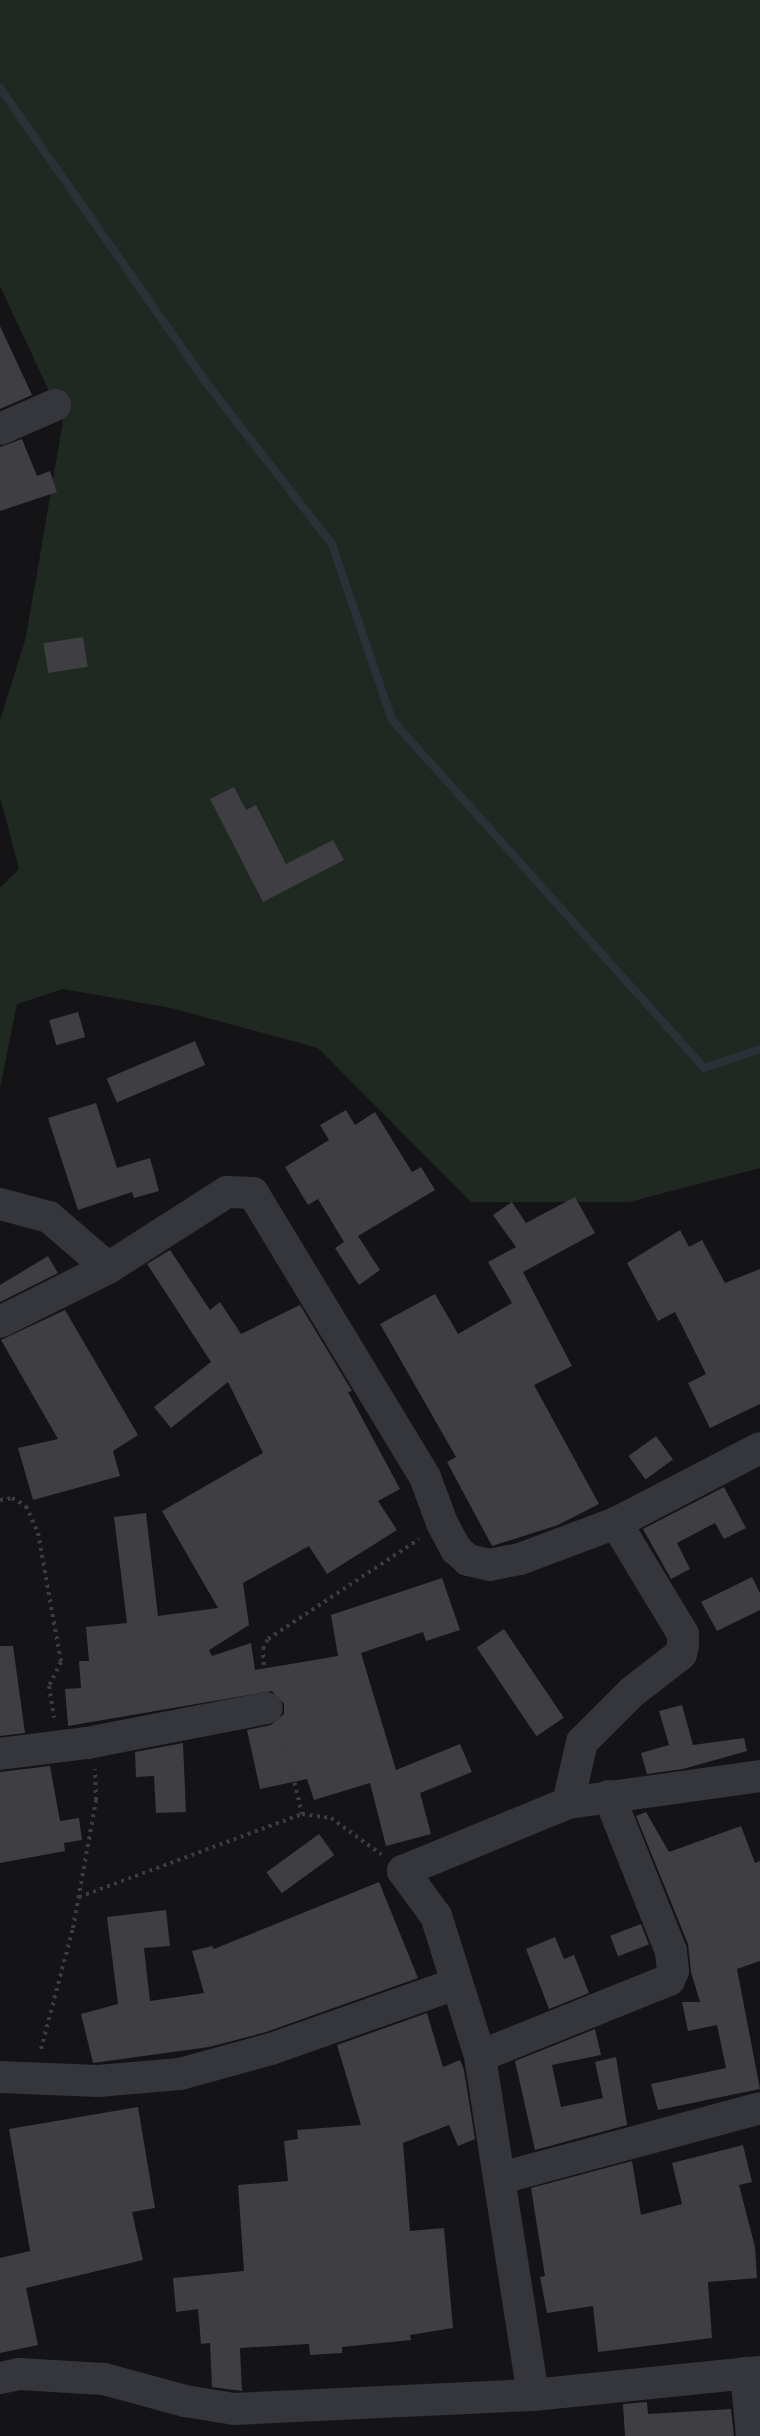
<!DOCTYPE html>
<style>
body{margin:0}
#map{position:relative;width:760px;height:2436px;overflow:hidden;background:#141416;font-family:"Alegreya Sans",sans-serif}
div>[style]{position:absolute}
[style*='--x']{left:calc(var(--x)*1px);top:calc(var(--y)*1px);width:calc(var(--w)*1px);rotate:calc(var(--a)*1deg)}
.green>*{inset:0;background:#202822}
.stream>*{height:8px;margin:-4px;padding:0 4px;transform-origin:4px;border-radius:4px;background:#2b3139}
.building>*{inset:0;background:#3e3e43;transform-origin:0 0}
.path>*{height:4px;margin-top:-2px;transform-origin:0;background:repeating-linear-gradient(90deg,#3b3c42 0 3px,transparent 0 7.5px)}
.street>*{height:32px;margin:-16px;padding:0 16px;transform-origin:16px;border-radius:16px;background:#35363b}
span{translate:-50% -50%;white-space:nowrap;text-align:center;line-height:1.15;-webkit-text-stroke:5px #0f0f11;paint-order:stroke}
</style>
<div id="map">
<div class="green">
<div style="clip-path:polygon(0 0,760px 0,760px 1168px,629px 1202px,471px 1202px,318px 1048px,171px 1008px,63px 989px,17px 1004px,0 1089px,0 888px,19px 869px,0 797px,0 720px,26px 637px,63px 421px,0 286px)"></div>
</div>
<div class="stream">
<div style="--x:0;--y:88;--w:363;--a:55"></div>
<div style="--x:208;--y:385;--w:202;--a:52.1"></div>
<div style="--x:332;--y:544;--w:186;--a:71.2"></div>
<div style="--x:392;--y:720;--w:467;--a:48.1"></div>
<div style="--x:704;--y:1068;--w:59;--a:-18.7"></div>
</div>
<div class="building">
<div style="clip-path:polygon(0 326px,32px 395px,0 409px)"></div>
<div style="clip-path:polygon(22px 439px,37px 476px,50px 471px,57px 492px,0 511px,0 447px)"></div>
<div style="left:83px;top:637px;width:30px;height:40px;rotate:81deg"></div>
<div style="clip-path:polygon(234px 787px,246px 810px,256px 805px,286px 864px,333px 840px,344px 860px,263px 902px,210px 799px)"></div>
<div style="left:78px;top:1012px;width:26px;height:30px;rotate:74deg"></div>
<div style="left:195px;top:1041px;width:26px;height:96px;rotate:67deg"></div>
<div style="clip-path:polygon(96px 1103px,117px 1168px,150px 1158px,159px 1191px,134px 1198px,132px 1192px,78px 1210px,48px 1118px)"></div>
<div style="clip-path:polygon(346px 1110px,355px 1125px,375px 1112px,412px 1172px,421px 1167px,435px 1190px,358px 1236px,380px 1270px,359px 1285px,335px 1248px,344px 1242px,318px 1199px,308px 1205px,285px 1167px,329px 1140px,320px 1125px)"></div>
<div style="clip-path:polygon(575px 1197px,595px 1233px,523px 1272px,572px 1366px,534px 1385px,599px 1504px,558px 1525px,492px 1546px,447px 1462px,456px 1457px,380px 1324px,435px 1294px,458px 1334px,512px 1303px,488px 1262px,516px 1247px,493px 1215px,512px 1202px,526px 1223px)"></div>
<div style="clip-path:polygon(680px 1230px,689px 1247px,702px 1240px,725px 1283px,760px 1269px,760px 1404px,710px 1428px,688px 1383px,706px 1374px,675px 1312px,658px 1321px,627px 1263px)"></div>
<div style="clip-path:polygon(170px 1250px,210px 1310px,220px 1302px,241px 1334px,300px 1305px,352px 1391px,348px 1392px,400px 1489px,378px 1501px,397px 1530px,327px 1574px,309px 1546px,243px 1583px,249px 1625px,209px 1650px,212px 1656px,251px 1643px,255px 1670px,338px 1656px,331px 1615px,442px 1578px,460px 1630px,426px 1641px,423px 1632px,361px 1653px,396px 1770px,460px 1744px,472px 1772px,420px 1793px,431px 1834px,386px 1846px,370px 1783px,314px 1800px,307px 1779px,260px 1789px,247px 1730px,271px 1725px,284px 1714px,284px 1704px,272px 1691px,68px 1726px,65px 1689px,81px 1688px,79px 1661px,89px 1661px,86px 1627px,127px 1623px,114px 1517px,146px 1513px,158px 1616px,218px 1608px,162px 1511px,263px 1453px,228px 1382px,171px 1428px,154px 1407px,211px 1362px,147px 1264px)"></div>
<div style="clip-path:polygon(48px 1256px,58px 1273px,0 1302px,0 1285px)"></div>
<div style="clip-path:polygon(65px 1310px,138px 1435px,113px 1451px,120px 1476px,33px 1500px,18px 1448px,58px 1439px,1px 1340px)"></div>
<div style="left:656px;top:1436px;width:29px;height:34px;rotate:54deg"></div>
<div style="clip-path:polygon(724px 1487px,746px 1528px,724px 1539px,715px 1523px,677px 1543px,690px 1569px,671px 1579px,643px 1529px)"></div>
<div style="clip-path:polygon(752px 1577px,760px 1593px,760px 1610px,717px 1631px,701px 1602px)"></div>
<div style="left:504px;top:1629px;width:107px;height:33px;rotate:56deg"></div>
<div style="clip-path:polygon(0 1646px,13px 1646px,25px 1733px,0 1736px)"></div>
<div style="clip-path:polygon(682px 1705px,693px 1745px,744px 1738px,747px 1751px,683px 1769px,647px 1774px,641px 1753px,669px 1745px,659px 1711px)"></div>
<div style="clip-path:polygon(183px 1743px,186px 1812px,156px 1813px,154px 1776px,136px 1777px,135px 1752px)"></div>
<div style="clip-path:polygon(50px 1766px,60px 1821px,79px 1818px,82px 1840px,64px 1843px,65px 1851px,0 1863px,0 1772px)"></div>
<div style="clip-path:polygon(646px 1812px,669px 1852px,741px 1826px,755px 1863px,760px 1861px,760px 1961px,737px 1969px,760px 2089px,658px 2110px,651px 2084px,726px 2068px,717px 2025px,688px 2031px,682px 2002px,700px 2002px,691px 1972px,688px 1944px,636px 1816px)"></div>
<div style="left:319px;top:1834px;width:26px;height:65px;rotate:54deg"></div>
<div style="clip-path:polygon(379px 1882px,418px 1978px,266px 2032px,209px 2047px,93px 2063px,81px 2014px,118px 2004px,107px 1917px,166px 1910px,170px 1946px,144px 1948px,150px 2001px,204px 1993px,192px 1951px,212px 1946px,214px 1949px)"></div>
<div style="left:641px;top:1924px;width:22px;height:33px;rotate:69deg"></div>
<div style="clip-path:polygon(555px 1937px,564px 1959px,574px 1955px,589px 1993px,549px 2009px,526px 1949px)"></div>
<div style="clip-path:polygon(427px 2013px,443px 2067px,460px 2060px,464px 2070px,475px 2139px,458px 2146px,449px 2125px,403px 2143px,410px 2231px,444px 2228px,453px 2328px,410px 2335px,411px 2340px,342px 2347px,342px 2353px,310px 2355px,309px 2344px,240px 2348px,242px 2391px,212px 2387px,210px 2343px,201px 2344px,198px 2309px,176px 2312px,173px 2278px,244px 2271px,238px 2185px,288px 2181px,284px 2141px,298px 2139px,297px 2130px,361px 2125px,337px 2045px)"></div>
<div style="clip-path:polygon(595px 2029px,601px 2055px,552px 2065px,561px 2107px,603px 2098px,595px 2062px,616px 2057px,627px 2125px,535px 2150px,515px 2061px)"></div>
<div style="clip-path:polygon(138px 2107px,155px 2208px,132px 2212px,143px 2260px,26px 2288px,38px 2345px,0 2353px,0 2258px,30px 2251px,9px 2129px)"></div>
<div style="clip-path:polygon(743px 2145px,752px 2182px,739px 2185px,755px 2247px,757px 2278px,708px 2282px,712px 2338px,598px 2352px,593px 2306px,547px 2313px,540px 2277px,545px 2276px,531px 2188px,632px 2161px,641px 2215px,682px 2204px,672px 2163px)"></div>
<div style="clip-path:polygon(647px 2402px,648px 2414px,731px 2409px,734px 2436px,625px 2436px,623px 2404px)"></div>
</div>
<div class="path">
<div style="--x:0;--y:1500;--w:12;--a:-9"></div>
<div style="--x:12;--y:1498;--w:16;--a:30"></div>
<div style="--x:26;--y:1506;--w:30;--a:66"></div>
<div style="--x:38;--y:1533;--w:131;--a:79.9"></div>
<div style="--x:61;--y:1662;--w:27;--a:117"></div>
<div style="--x:49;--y:1686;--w:32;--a:81"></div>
<div style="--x:265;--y:1680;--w:31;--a:-94"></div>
<div style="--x:263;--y:1649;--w:11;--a:-63"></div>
<div style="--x:268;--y:1639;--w:181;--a:-33.5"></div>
<div style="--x:278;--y:1734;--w:36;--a:69"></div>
<div style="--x:291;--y:1768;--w:47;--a:76.6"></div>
<div style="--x:79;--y:1897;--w:238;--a:-20.4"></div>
<div style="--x:302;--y:1814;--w:29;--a:8"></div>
<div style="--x:331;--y:1818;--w:62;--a:35.8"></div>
<div style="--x:41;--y:2049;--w:125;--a:-75.2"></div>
<div style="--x:73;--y:1928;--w:130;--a:-79.8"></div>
<div style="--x:96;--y:1800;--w:31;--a:-92"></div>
</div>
<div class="street">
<div style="--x:0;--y:429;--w:60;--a:-23.6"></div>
<div style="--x:0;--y:1204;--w:51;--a:14.9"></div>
<div style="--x:49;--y:1217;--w:78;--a:40.8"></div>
<div style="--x:0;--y:1322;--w:121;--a:-26.6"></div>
<div style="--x:108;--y:1268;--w:141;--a:-32.6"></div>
<div style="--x:227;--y:1192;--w:26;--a:2"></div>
<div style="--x:253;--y:1193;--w:332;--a:58.8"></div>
<div style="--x:425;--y:1477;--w:49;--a:69.7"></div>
<div style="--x:442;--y:1523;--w:30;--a:62"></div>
<div style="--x:456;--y:1549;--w:16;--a:43"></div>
<div style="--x:468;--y:1560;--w:22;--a:13"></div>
<div style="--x:489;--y:1565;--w:32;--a:-11"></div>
<div style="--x:520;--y:1559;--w:103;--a:-20.6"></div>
<div style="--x:616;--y:1523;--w:162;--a:-27.5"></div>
<div style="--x:0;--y:1754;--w:88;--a:-7.2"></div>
<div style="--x:87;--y:1743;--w:183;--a:-11"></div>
<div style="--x:568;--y:1803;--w:63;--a:-77.1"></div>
<div style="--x:582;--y:1742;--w:71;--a:-45"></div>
<div style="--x:632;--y:1692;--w:62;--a:-37.8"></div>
<div style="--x:681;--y:1654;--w:9;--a:-77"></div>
<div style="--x:683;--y:1645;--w:11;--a:-90"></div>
<div style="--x:683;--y:1634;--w:130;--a:-121.1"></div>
<div style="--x:480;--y:2056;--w:204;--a:-21.9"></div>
<div style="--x:669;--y:1980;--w:10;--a:-66"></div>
<div style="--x:673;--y:1971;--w:20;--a:-96"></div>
<div style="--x:671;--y:1951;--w:167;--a:-111.8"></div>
<div style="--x:0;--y:2077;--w:98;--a:2.3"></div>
<div style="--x:98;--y:2081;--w:82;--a:-4.9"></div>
<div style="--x:180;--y:2074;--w:94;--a:-15.4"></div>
<div style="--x:271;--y:2049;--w:196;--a:-19.4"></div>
<div style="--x:501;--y:2178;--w:268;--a:-15.1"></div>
<div style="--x:746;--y:2373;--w:63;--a:84.6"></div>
<div style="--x:0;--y:2378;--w:19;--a:-12"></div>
<div style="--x:19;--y:2374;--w:85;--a:3.4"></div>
<div style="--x:104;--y:2379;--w:84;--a:15.2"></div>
<div style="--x:185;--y:2401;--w:50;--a:9.3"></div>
<div style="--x:234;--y:2409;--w:299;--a:-2.7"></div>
<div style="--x:533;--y:2395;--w:228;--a:-5.8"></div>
<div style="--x:533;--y:2395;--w:343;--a:-98.9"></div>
<div style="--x:480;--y:2056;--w:147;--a:-107.4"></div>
<div style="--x:436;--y:1916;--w:56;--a:-126.3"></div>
<div style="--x:403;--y:1871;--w:178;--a:-22.4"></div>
<div style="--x:568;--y:1803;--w:194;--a:-8"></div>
</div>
</div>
